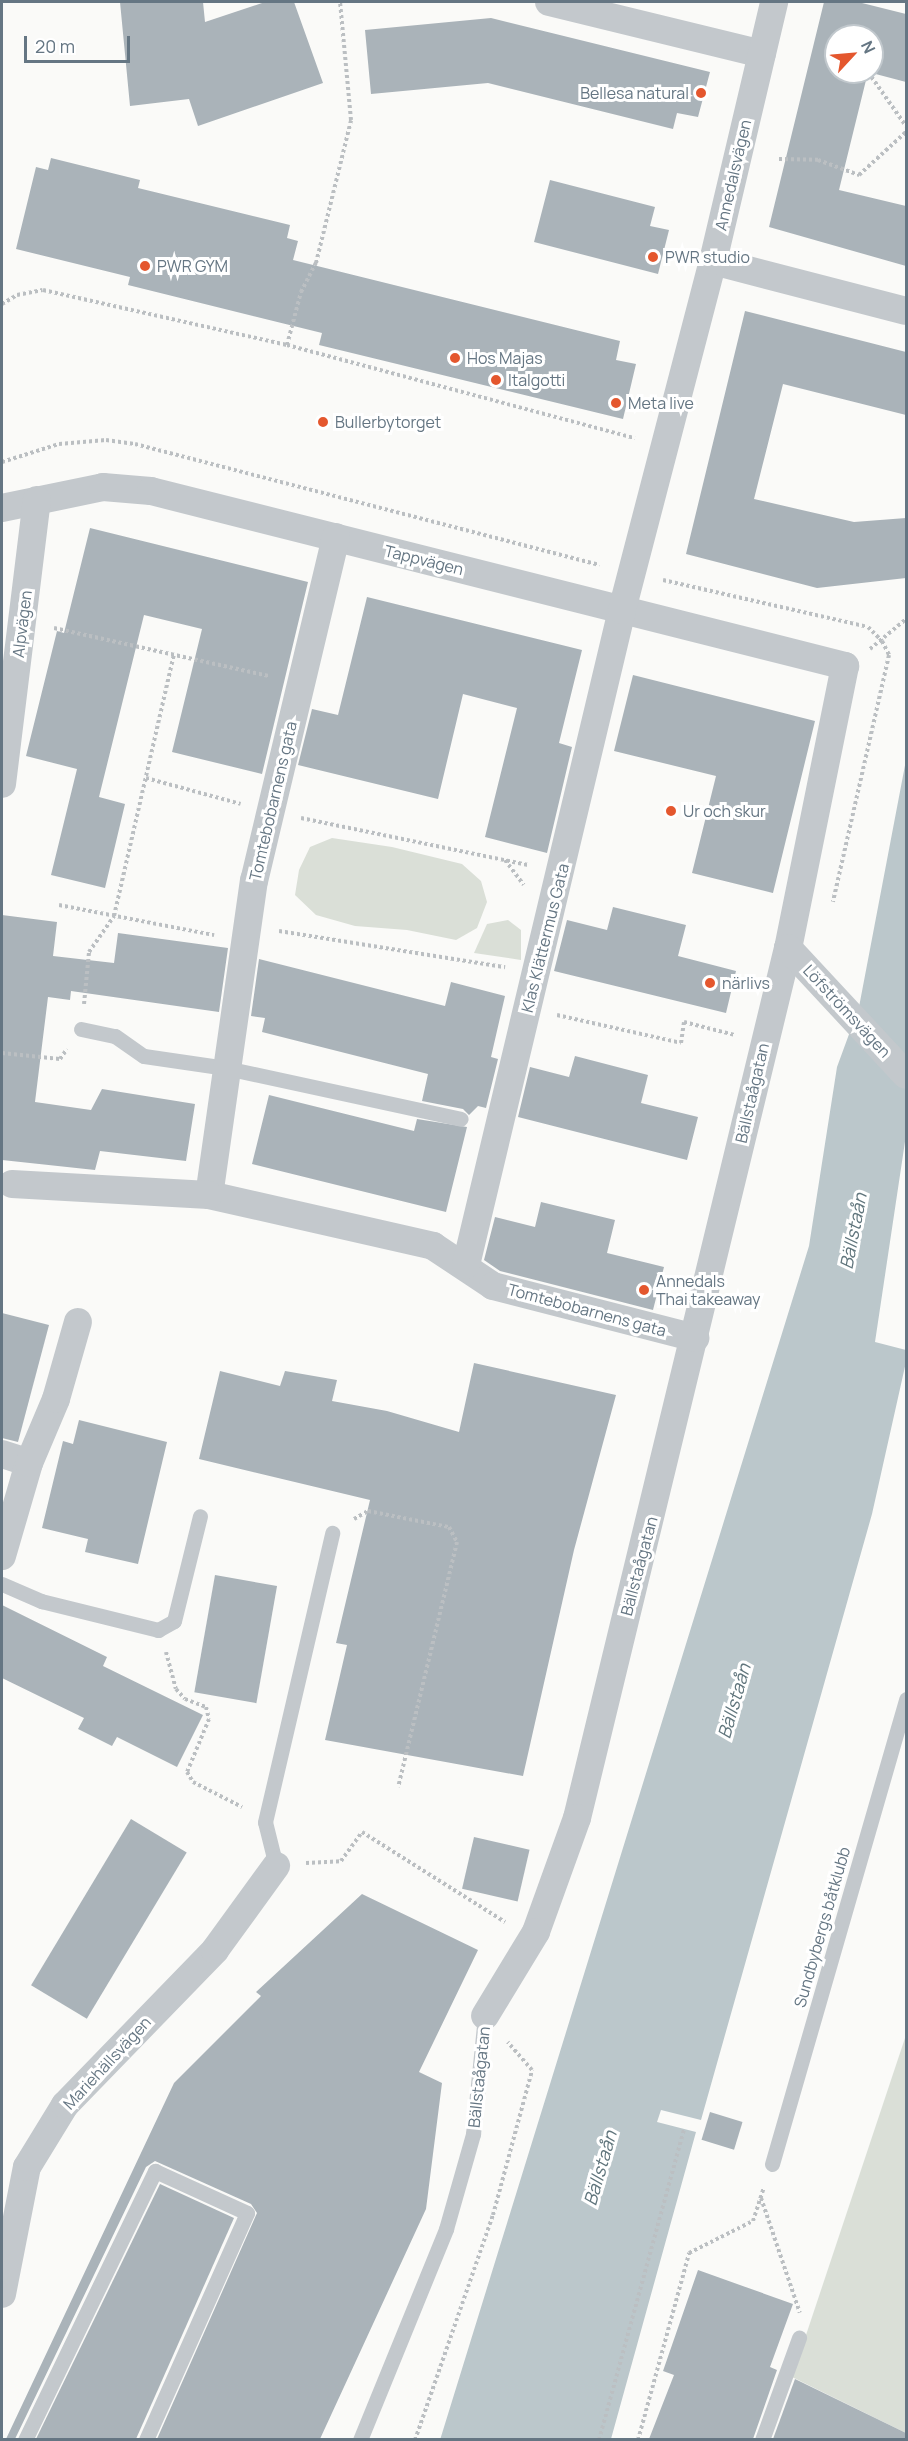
<!DOCTYPE html>
<meta charset="utf-8">
<style>
body{margin:0}
#map{position:relative;width:908px;height:2441px;overflow:hidden;background:#fafaf8;font-family:Manrope,sans-serif}
div>[style]{position:absolute}
[style*='--x']{left:calc(var(--x)*1px);top:calc(var(--y)*1px);width:calc(var(--w)*1px);rotate:calc(var(--a)*1deg)}
.green>*{inset:0;background:#dadfd7}
.water>*{inset:0;background:#bbc7cb}
.building>*{inset:0;background:#aab3b9;transform-origin:0 0}
.path>*{height:4px;margin-top:-2px;transform-origin:0;background:repeating-linear-gradient(90deg,#bbbfc2 0 3px,transparent 0 6px)}
.service>*{height:15px;margin:-7.5px;padding:0 7.5px;transform-origin:7.5px;border-radius:7.5px;background:#c3c8cc}
.minor>*{height:28px;margin:-14px;padding:0 14px;transform-origin:14px;border-radius:14px;background:#c3c8cc}
.dots>*{width:16px;height:16px;translate:-50% -50%;box-sizing:border-box;border:3px solid #fff;border-radius:50%}
span{translate:-50% -50%;white-space:nowrap;text-align:center;line-height:1.15;-webkit-text-stroke:6px #fff;paint-order:stroke}
.poi-label{font-size:16px;color:#657683}
.right{translate:-100% -50%;text-align:right}
.left{translate:0 -50%;text-align:left}
.street-label{font-size:16px;color:#657683}
.water-label{font-size:18px;color:#60757c;font-style:italic}
.frame{position:absolute;inset:0;border:3px solid #657683;pointer-events:none}
.north{position:absolute;left:824px;top:24px;width:60px;height:60px;box-sizing:border-box;background:#fff;border:2px solid #c1c8cd;border-radius:50%;rotate:64deg;font-size:16px;font-weight:700;line-height:24px;text-align:center;color:#657683}
.north::after{content:'';display:block;margin:auto;width:21px;height:27px;background:#e4572e;clip-path:polygon(50% 0,100% 100%,50% 72%,0 100%)}
.scale{position:absolute;left:24px;top:36px;width:106px;height:27px;box-sizing:border-box;border:3px solid #657683;border-top:0;padding-left:8px;font-size:18px;line-height:21px;white-space:nowrap;color:#657683;-webkit-text-stroke:4px #fff;paint-order:stroke}
</style>
<div id="map">
<div class="green">
<div style="clip-path:polygon(332px 838px,392px 847px,462px 864px,481px 881px,487px 902px,477px 928px,456px 940px,407px 930px,355px 926px,316px 915px,295px 895px,299px 870px,310px 847px)"></div>
<div style="clip-path:polygon(508px 920px,521px 930px,521px 960px,474px 953px,487px 924px)"></div>
<div style="clip-path:polygon(906px 2035px,906px 2433px,792px 2377px)"></div>
</div>
<div class="water">
<div style="clip-path:polygon(906px 760px,906px 1135px,875px 1342px,906px 1350px,906px 1362px,872px 1514px,701px 2120px,661px 2110px,657px 2122px,696px 2132px,611px 2439px,440px 2440px,809px 1246px,837px 1067px,859px 1007px)"></div>
</div>
<div class="building">
<div style="clip-path:polygon(120px 2px,203px 2px,205px 22px,265px 2px,294px 2px,323px 83px,198px 126px,189px 99px,130px 106px)"></div>
<div style="clip-path:polygon(evenodd,824px 2px,858px 2px,906px 14px,906px 82px,868px 72px,839px 190px,906px 206px,906px 266px,769px 227px,824px 2px,836px 36px,872px 36px,872px 72px,836px 72px,836px 36px)"></div>
<div style="clip-path:polygon(491px 18px,710px 72px,698px 117px,677px 113px,673px 129px,488px 83px,371px 94px,365px 30px)"></div>
<div style="clip-path:polygon(51px 158px,140px 180px,138px 188px,290px 225px,287px 238px,298px 241px,293px 260px,620px 341px,616px 360px,636px 364px,623px 419px,319px 345px,322px 333px,128px 285px,130px 277px,16px 249px,36px 167px,48px 170px)"></div>
<div style="clip-path:polygon(550px 180px,655px 207px,650px 226px,669px 230px,658px 274px,534px 242px)"></div>
<div style="clip-path:polygon(745px 311px,906px 352px,906px 415px,783px 384px,754px 499px,854px 522px,906px 518px,906px 578px,817px 588px,686px 554px)"></div>
<div style="clip-path:polygon(90px 528px,308px 582px,262px 774px,172px 752px,202px 629px,144px 615px,99px 797px,125px 804px,105px 888px,51px 875px,77px 769px,26px 756px,57px 631px,64px 633px)"></div>
<div style="clip-path:polygon(367px 597px,582px 650px,559px 743px,572px 747px,547px 853px,485px 837px,517px 708px,463px 694px,438px 799px,298px 765px,312px 709px,338px 715px)"></div>
<div style="clip-path:polygon(633px 675px,815px 721px,773px 893px,692px 873px,716px 776px,614px 751px)"></div>
<div style="clip-path:polygon(613px 907px,686px 925px,678px 956px,736px 971px,726px 1013px,554px 971px,567px 920px,607px 930px)"></div>
<div style="clip-path:polygon(2px 915px,57px 922px,53px 956px,114px 963px,118px 933px,228px 948px,219px 1012px,71px 991px,70px 1000px,48px 997px,35px 1102px,91px 1110px,102px 1089px,195px 1104px,186px 1161px,100px 1151px,95px 1170px,2px 1160px)"></div>
<div style="clip-path:polygon(259px 959px,445px 1006px,451px 982px,505px 996px,491px 1057px,498px 1059px,486px 1108px,478px 1106px,469px 1115px,463px 1109px,422px 1101px,428px 1074px,262px 1032px,265px 1018px,251px 1016px)"></div>
<div style="clip-path:polygon(575px 1056px,648px 1075px,641px 1103px,698px 1117px,687px 1160px,518px 1117px,530px 1067px,569px 1077px)"></div>
<div style="clip-path:polygon(269px 1095px,414px 1131px,417px 1119px,467px 1127px,446px 1212px,252px 1164px)"></div>
<div style="clip-path:polygon(541px 1202px,615px 1220px,607px 1253px,664px 1267px,653px 1310px,500px 1271px,484px 1260px,495px 1217px,535px 1227px)"></div>
<div style="clip-path:polygon(2px 1313px,49px 1325px,18px 1442px,2px 1438px)"></div>
<div style="clip-path:polygon(474px 1363px,616px 1395px,574px 1550px,523px 1776px,325px 1740px,347px 1645px,336px 1643px,370px 1500px,199px 1459px,220px 1371px,280px 1386px,285px 1371px,337px 1380px,332px 1401px,387px 1411px,459px 1432px)"></div>
<div style="clip-path:polygon(79px 1420px,167px 1442px,138px 1564px,85px 1552px,88px 1539px,42px 1528px,63px 1441px,73px 1444px)"></div>
<div style="left:215px;top:1575px;width:63px;height:119px;rotate:10deg"></div>
<div style="clip-path:polygon(2px 1605px,107px 1657px,103px 1666px,203px 1715px,177px 1767px,117px 1737px,112px 1746px,78px 1729px,84px 1718px,2px 1678px)"></div>
<div style="left:131px;top:1819px;width:65px;height:194px;rotate:31deg"></div>
<div style="left:474px;top:1837px;width:57px;height:53px;rotate:13deg"></div>
<div style="clip-path:polygon(362px 1894px,478px 1950px,419px 2072px,442px 2083px,426px 2209px,320px 2439px,157px 2439px,257px 2213px,251px 2204px,155px 2161px,146px 2167px,15px 2439px,6px 2439px,174px 2083px,261px 1996px,256px 1992px)"></div>
<div style="left:710px;top:2112px;width:34px;height:29px;rotate:17deg"></div>
<div style="clip-path:polygon(160px 2184px,234px 2218px,136px 2439px,36px 2439px)"></div>
<div style="clip-path:polygon(698px 2270px,793px 2304px,770px 2367px,777px 2370px,753px 2439px,649px 2439px,674px 2375px,663px 2371px)"></div>
<div style="clip-path:polygon(795px 2379px,906px 2433px,906px 2439px,773px 2439px)"></div>
</div>
<div class="path">
<div style="--x:868;--y:72;--w:66;--a:54.9"></div>
<div style="--x:779;--y:159;--w:39;--a:1"></div>
<div style="--x:818;--y:160;--w:44;--a:20.1"></div>
<div style="--x:859;--y:175;--w:64;--a:-42.5"></div>
<div style="--x:2;--y:304;--w:17;--a:-31"></div>
<div style="--x:17;--y:295;--w:26;--a:-11"></div>
<div style="--x:43;--y:290;--w:250;--a:12.7"></div>
<div style="--x:287;--y:345;--w:360;--a:15"></div>
<div style="--x:287;--y:345;--w:55;--a:-75.2"></div>
<div style="--x:301;--y:292;--w:33;--a:-63"></div>
<div style="--x:316;--y:263;--w:147;--a:-76.2"></div>
<div style="--x:351;--y:120;--w:119;--a:-95.3"></div>
<div style="--x:2;--y:462;--w:60;--a:-17.5"></div>
<div style="--x:59;--y:444;--w:47;--a:-4.9"></div>
<div style="--x:106;--y:440;--w:29;--a:8"></div>
<div style="--x:135;--y:444;--w:480;--a:14.6"></div>
<div style="--x:663;--y:580;--w:210;--a:12.9"></div>
<div style="--x:868;--y:627;--w:20;--a:45"></div>
<div style="--x:882;--y:641;--w:16;--a:63"></div>
<div style="--x:889;--y:655;--w:253;--a:102.8"></div>
<div style="--x:54;--y:628;--w:220;--a:12.6"></div>
<div style="--x:870;--y:649;--w:47;--a:-39.8"></div>
<div style="--x:146;--y:778;--w:98;--a:15.3"></div>
<div style="--x:301;--y:818;--w:232;--a:11.7"></div>
<div style="--x:505;--y:860;--w:31;--a:53"></div>
<div style="--x:59;--y:905;--w:158;--a:11"></div>
<div style="--x:279;--y:931;--w:229;--a:9.1"></div>
<div style="--x:84;--y:1004;--w:52;--a:-84.5"></div>
<div style="--x:89;--y:952;--w:44;--a:-55.2"></div>
<div style="--x:114;--y:916;--w:269;--a:-77.1"></div>
<div style="--x:557;--y:1015;--w:127;--a:12.7"></div>
<div style="--x:681;--y:1043;--w:21;--a:-82"></div>
<div style="--x:684;--y:1022;--w:53;--a:14.3"></div>
<div style="--x:2;--y:1053;--w:58;--a:5.9"></div>
<div style="--x:60;--y:1059;--w:12;--a:-55"></div>
<div style="--x:354;--y:1519;--w:16;--a:-30"></div>
<div style="--x:368;--y:1511;--w:83;--a:11.2"></div>
<div style="--x:449;--y:1527;--w:17;--a:62"></div>
<div style="--x:457;--y:1542;--w:252;--a:103.5"></div>
<div style="--x:166;--y:1652;--w:38;--a:75"></div>
<div style="--x:176;--y:1689;--w:13;--a:48"></div>
<div style="--x:185;--y:1699;--w:22;--a:21"></div>
<div style="--x:206;--y:1707;--w:12;--a:76"></div>
<div style="--x:209;--y:1719;--w:57;--a:112.5"></div>
<div style="--x:187;--y:1772;--w:12;--a:59"></div>
<div style="--x:193;--y:1782;--w:55;--a:27"></div>
<div style="--x:306;--y:1863;--w:35;--a:-3"></div>
<div style="--x:341;--y:1861;--w:36;--a:-54"></div>
<div style="--x:362;--y:1832;--w:169;--a:32.2"></div>
<div style="--x:761;--y:2198;--w:121;--a:71.3"></div>
<div style="--x:415;--y:2440;--w:238;--a:-70.9"></div>
<div style="--x:493;--y:2215;--w:150;--a:-74.9"></div>
<div style="--x:532;--y:2070;--w:37;--a:-131"></div>
<div style="--x:599;--y:2440;--w:322;--a:-74.7"></div>
<div style="--x:638;--y:2440;--w:194;--a:-74.7"></div>
<div style="--x:689;--y:2253;--w:72;--a:-26.6"></div>
<div style="--x:753;--y:2221;--w:35;--a:-72"></div>
</div>
<div class="service">
<div style="--x:81;--y:1029;--w:35;--a:12"></div>
<div style="--x:115;--y:1036;--w:35;--a:35"></div>
<div style="--x:144;--y:1056;--w:83;--a:8.3"></div>
<div style="--x:226;--y:1068;--w:240;--a:12.2"></div>
<div style="--x:2;--y:1584;--w:43;--a:23.6"></div>
<div style="--x:41;--y:1601;--w:121;--a:13.9"></div>
<div style="--x:158;--y:1630;--w:18;--a:-29"></div>
<div style="--x:174;--y:1621;--w:108;--a:-76.1"></div>
<div style="--x:276;--y:1866;--w:45;--a:-104"></div>
<div style="--x:265;--y:1822;--w:297;--a:-76.9"></div>
<div style="--x:772;--y:2164;--w:484;--a:-73.9"></div>
<div style="--x:25;--y:2440;--w:299;--a:-64.2"></div>
<div style="--x:155;--y:2171;--w:101;--a:24.5"></div>
<div style="--x:247;--y:2213;--w:248;--a:114"></div>
<div style="--x:360;--y:2440;--w:228;--a:-67.8"></div>
<div style="--x:446;--y:2229;--w:99;--a:-74.1"></div>
<div style="--x:473;--y:2134;--w:119;--a:-84.2"></div>
<div style="--x:762;--y:2440;--w:109;--a:-70.1"></div>
</div>
<div class="minor">
<div style="--x:549;--y:2;--w:219;--a:13.7"></div>
<div style="--x:713;--y:261;--w:199;--a:14.5"></div>
<div style="--x:2;--y:508;--w:103;--a:-11.7"></div>
<div style="--x:103;--y:487;--w:48;--a:4.8"></div>
<div style="--x:151;--y:491;--w:716;--a:14.15"></div>
<div style="--x:845;--y:666;--w:288;--a:101.4"></div>
<div style="--x:788;--y:948;--w:895;--a:103.63"></div>
<div style="--x:577;--y:1818;--w:121;--a:109.8"></div>
<div style="--x:536;--y:1932;--w:98;--a:121.3"></div>
<div style="--x:336;--y:537;--w:353;--a:103.4"></div>
<div style="--x:254;--y:880;--w:318;--a:98.1"></div>
<div style="--x:209;--y:1195;--w:230;--a:12.8"></div>
<div style="--x:433;--y:1246;--w:72;--a:33.7"></div>
<div style="--x:493;--y:1286;--w:209;--a:14.4"></div>
<div style="--x:2;--y:784;--w:286;--a:-83"></div>
<div style="--x:788;--y:948;--w:173;--a:47.1"></div>
<div style="--x:12;--y:1184;--w:197;--a:3.2"></div>
<div style="--x:466;--y:1265;--w:673;--a:-76.6"></div>
<div style="--x:622;--y:610;--w:361;--a:-75.4"></div>
<div style="--x:713;--y:261;--w:266;--a:-76.7"></div>
<div style="--x:2;--y:1454;--w:28;--a:18"></div>
<div style="--x:29;--y:1463;--w:97;--a:106.2"></div>
<div style="--x:29;--y:1463;--w:69;--a:-67.1"></div>
<div style="--x:56;--y:1399;--w:80;--a:-74.1"></div>
<div style="--x:2;--y:2294;--w:129;--a:-78.9"></div>
<div style="--x:27;--y:2167;--w:73;--a:-58.5"></div>
<div style="--x:65;--y:2105;--w:216;--a:-45.9"></div>
<div style="--x:215;--y:1950;--w:104;--a:-54"></div>
</div>
<div class="dots">
<div style="left:701px;top:93px;background:#e4572e"></div>
<div style="left:653px;top:257px;background:#e4572e"></div>
<div style="left:145px;top:266px;background:#e4572e"></div>
<div style="left:455px;top:358px;background:#e4572e"></div>
<div style="left:496px;top:380px;background:#e4572e"></div>
<div style="left:616px;top:403px;background:#e4572e"></div>
<div style="left:323px;top:422px;background:#e4572e"></div>
<div style="left:671px;top:811px;background:#e4572e"></div>
<div style="left:710px;top:983px;background:#e4572e"></div>
<div style="left:644px;top:1290px;background:#e4572e"></div>
</div>
<div class="poi-label">
<span class="right" style="left:689px;top:93px">Bellesa natural</span>
<span class="left" style="left:665px;top:257px">PWR studio</span>
<span class="left" style="left:157px;top:266px">PWR GYM</span>
<span class="left" style="left:467px;top:358px">Hos Majas</span>
<span class="left" style="left:508px;top:380px">Italgotti</span>
<span class="left" style="left:628px;top:403px">Meta live</span>
<span class="left" style="left:335px;top:422px">Bullerbytorget</span>
<span class="left" style="left:683px;top:811px">Ur och skur</span>
<span class="left" style="left:722px;top:983px">närlivs</span>
<span class="left" style="left:656px;top:1290px">Annedals<br>Thai takeaway</span>
</div>
<div class="street-label">
<span style="left:733px;top:175px;rotate:-77deg">Annedalsvägen</span>
<span style="left:424px;top:560px;rotate:14deg">Tappvägen</span>
<span style="left:22px;top:624px;rotate:-83deg">Alpvägen</span>
<span style="left:273px;top:801px;rotate:-77deg">Tomtebobarnens gata</span>
<span style="left:545px;top:938px;rotate:-76deg">Klas Klättermus Gata</span>
<span style="left:847px;top:1011px;rotate:47deg">Löfströmsvägen</span>
<span style="left:752px;top:1093px;rotate:-77deg">Bällstaågatan</span>
<span style="left:587px;top:1310px;rotate:15deg">Tomtebobarnens gata</span>
<span style="left:639px;top:1566px;rotate:-75deg">Bällstaågatan</span>
<span style="left:822px;top:1927px;rotate:-74deg">Sundbybergs båtklubb</span>
<span style="left:107px;top:2063px;rotate:-47deg">Mariehällsvägen</span>
<span style="left:479px;top:2077px;rotate:-84deg">Bällstaågatan</span>
</div>
<div class="water-label">
<span style="left:853px;top:1231px;rotate:-79deg">Bällstaån</span>
<span style="left:734px;top:1701px;rotate:-74deg">Bällstaån</span>
<span style="left:600px;top:2168px;rotate:-74deg">Bällstaån</span>
</div>
<div class="frame"></div>
<div class="north">N</div>
<div class="scale">20 m</div>
</div>
